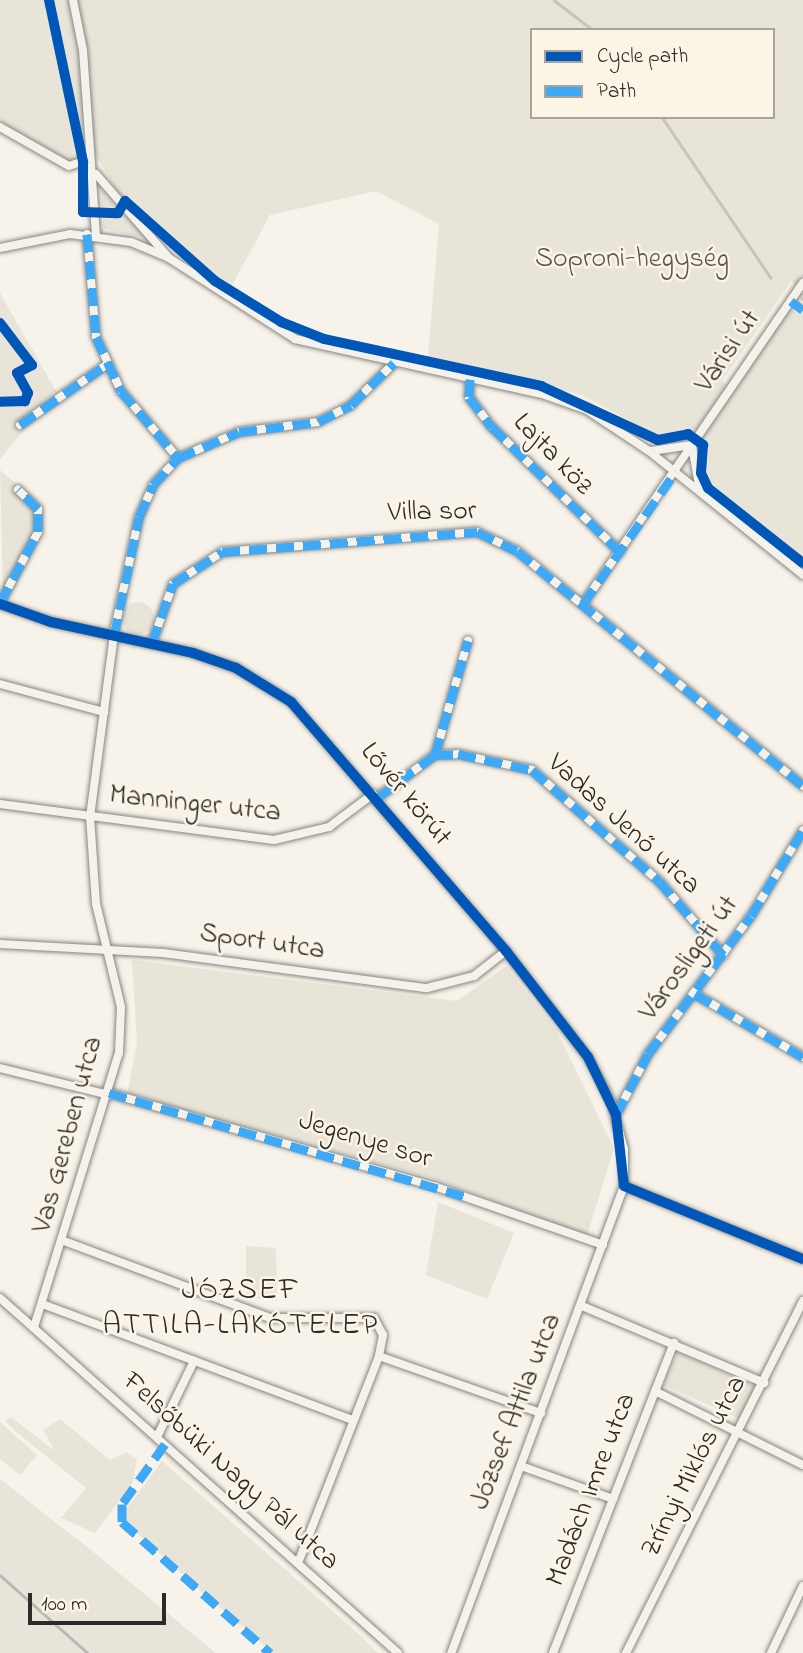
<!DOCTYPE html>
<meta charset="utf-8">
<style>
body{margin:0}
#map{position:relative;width:803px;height:1653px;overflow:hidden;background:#f7f3ea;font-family:"Indie Flower",sans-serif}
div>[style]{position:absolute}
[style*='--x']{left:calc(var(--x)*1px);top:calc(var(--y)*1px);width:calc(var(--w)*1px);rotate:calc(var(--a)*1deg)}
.built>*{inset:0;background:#e9e4d9}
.green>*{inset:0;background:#e9e4d8;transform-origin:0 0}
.round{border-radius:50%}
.stream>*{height:2.5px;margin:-1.25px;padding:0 1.25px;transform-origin:1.25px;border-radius:1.25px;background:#c8c4ba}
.roads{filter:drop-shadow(0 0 2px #878581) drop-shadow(0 0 2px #878581)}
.street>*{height:8px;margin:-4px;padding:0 4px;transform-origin:4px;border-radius:4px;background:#f5f2ec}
.rail>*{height:2.5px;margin:-1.25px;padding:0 1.25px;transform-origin:1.25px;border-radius:1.25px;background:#bbb8b4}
.quiet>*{height:9px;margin-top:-4.5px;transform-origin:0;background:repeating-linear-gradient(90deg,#3fa9f5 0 18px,transparent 0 27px)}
.cycleway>*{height:10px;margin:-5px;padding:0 5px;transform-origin:5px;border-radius:5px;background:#0057b8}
span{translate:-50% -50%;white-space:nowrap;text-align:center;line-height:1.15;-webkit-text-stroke:5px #fcf5e5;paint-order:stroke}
.park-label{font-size:28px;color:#585653}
.street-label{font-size:28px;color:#2b2b2b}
.neighbourhood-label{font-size:30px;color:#2b2b2b;letter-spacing:2px}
.legend{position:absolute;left:530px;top:28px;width:245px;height:91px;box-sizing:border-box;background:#fcf5e5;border:2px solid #a8a49b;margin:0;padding:9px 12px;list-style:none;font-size:21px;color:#2b2b2b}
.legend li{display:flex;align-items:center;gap:14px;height:35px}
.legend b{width:35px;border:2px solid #a8a49b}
.scale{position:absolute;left:28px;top:1593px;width:138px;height:32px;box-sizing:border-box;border:4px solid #2b2b2b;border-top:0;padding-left:9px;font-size:21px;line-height:24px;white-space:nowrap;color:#2b2b2b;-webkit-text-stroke:5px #fcf5e5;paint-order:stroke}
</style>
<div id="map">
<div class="built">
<div style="clip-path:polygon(438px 1202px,514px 1233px,487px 1299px,426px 1275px)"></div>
<div style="clip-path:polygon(0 1479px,91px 1550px,216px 1653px,0 1653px)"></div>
</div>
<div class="green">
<div style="clip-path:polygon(evenodd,0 0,803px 0,803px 561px,707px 483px,708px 444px,695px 436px,672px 444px,582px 395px,428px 358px,439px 224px,376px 191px,270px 215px,228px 293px,109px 194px,116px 190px,96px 155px,71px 165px,0 123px,0 0,532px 30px,773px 30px,773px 117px,532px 117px,532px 30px,0 0,791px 281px,798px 286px,730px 387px,722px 381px,791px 281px)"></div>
<div style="clip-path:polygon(101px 189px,117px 208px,148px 238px,104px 229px)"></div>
<div style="clip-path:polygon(0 293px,56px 391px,17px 422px,23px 431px,0 459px)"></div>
<div style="clip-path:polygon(0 470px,27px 493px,21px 501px,35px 513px,37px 533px,3px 592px)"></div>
<div class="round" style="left:122px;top:602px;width:32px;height:32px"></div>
<div style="clip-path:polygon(132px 960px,457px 1001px,506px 966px,556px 1030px,614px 1148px,587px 1236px,433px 1178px,127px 1095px,137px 1043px)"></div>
<div style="clip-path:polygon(246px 1246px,276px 1248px,277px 1301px,246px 1297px)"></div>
<div style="left:678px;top:1352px;width:85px;height:36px;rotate:24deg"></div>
<div style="clip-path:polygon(11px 1417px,55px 1451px,43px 1430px,60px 1419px,110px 1460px,126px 1452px,137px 1459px,133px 1482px,95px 1533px,61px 1518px,86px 1488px,15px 1431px,5px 1421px)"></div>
<div style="clip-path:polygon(0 1422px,37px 1455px,20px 1475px,0 1459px)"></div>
<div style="clip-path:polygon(162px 1461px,361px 1636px,378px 1653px,273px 1653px,212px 1601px,125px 1522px,124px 1512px)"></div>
</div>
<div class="stream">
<div style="--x:554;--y:0;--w:49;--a:37.6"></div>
<div style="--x:662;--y:117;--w:194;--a:55.9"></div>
<div style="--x:802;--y:299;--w:1;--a:0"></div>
</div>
<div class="roads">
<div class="street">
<div style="--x:73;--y:0;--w:51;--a:78.7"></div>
<div style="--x:83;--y:50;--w:185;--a:86"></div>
<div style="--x:0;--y:127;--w:79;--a:29.5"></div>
<div style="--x:69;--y:166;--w:21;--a:-19"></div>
<div style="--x:96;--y:174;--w:111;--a:49"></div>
<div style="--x:87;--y:234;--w:103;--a:85"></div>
<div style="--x:96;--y:337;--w:60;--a:65.2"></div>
<div style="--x:121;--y:391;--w:88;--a:49.6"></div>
<div style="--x:0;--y:248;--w:71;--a:-11.3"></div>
<div style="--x:70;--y:234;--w:62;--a:7.5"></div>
<div style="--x:131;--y:242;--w:41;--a:22.8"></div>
<div style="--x:169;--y:258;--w:150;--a:32.7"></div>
<div style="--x:295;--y:339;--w:253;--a:12.6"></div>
<div style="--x:542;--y:394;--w:48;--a:19.6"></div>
<div style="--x:587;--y:410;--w:74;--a:33.5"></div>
<div style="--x:649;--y:451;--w:198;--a:38.8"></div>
<div style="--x:470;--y:379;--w:18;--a:93"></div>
<div style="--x:469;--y:397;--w:38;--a:53"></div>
<div style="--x:492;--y:427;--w:179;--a:44.3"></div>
<div style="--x:20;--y:425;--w:108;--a:-34.9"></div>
<div style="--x:692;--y:446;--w:46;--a:79.9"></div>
<div style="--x:651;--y:451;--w:41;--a:-8.3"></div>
<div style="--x:0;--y:603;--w:81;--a:-61.8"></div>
<div style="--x:38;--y:532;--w:23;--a:-90"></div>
<div style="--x:38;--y:509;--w:28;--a:-136"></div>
<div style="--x:0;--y:604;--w:54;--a:19.4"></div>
<div style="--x:51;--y:622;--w:145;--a:12.3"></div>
<div style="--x:193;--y:653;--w:46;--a:19.2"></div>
<div style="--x:236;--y:668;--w:65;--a:31.7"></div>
<div style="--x:291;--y:702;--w:329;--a:49.2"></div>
<div style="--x:506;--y:951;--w:134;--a:52.3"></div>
<div style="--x:588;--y:1057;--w:53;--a:62.9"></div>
<div style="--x:612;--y:1104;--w:47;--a:75.1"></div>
<div style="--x:624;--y:1149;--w:37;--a:90"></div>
<div style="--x:624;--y:1186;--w:498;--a:110.3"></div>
<div style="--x:583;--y:604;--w:389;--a:-55.6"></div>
<div style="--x:152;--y:643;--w:63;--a:-70.4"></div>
<div style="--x:173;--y:584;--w:59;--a:-33.1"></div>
<div style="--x:222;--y:552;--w:256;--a:-4.5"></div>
<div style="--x:477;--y:532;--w:44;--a:25.4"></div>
<div style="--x:517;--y:551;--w:370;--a:39.4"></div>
<div style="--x:0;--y:684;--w:108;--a:15.1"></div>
<div style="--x:435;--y:755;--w:119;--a:-73.9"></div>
<div style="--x:377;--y:798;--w:72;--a:-36.6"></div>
<div style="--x:435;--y:755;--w:23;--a:-2"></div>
<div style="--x:458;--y:754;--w:76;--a:12.2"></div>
<div style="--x:532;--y:770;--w:169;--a:41.2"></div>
<div style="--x:659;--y:881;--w:98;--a:49.1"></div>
<div style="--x:0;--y:804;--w:276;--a:7.5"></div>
<div style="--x:274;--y:840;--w:57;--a:-13.3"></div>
<div style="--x:329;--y:827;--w:55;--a:-36.9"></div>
<div style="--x:0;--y:944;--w:163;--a:3.2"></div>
<div style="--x:163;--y:953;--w:266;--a:7.6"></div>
<div style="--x:427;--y:988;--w:49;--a:-14.3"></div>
<div style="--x:474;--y:976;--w:41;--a:-38"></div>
<div style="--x:695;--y:994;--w:125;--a:30.3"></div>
<div style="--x:0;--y:1068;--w:112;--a:13.9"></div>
<div style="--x:109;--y:1093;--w:338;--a:16"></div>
<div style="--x:434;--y:1186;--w:179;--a:19.2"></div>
<div style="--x:616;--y:1115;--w:69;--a:-62.3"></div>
<div style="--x:648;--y:1054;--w:172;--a:-53.3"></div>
<div style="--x:751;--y:916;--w:100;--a:-58.8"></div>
<div style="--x:624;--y:1186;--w:193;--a:22.2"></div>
<div style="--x:64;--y:1241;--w:220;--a:20.5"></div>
<div style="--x:270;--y:1318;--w:104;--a:0"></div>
<div style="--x:374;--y:1318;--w:19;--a:62"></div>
<div style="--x:383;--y:1335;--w:21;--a:101"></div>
<div style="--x:379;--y:1356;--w:172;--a:19.4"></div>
<div style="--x:0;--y:1298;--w:533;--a:41.73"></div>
<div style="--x:45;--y:1305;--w:329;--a:20.5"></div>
<div style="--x:582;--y:1306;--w:198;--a:22.9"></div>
<div style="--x:34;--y:1327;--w:287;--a:-72.8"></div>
<div style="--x:119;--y:1053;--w:46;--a:-87.5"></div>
<div style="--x:121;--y:1007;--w:106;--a:-103.6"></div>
<div style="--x:96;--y:904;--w:87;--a:-93.9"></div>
<div style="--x:90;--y:817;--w:191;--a:-82.5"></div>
<div style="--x:115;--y:628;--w:114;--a:-77.8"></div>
<div style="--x:139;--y:517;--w:35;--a:-66"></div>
<div style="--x:153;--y:485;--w:37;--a:-47"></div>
<div style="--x:178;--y:458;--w:66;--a:-23.1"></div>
<div style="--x:239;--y:432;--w:80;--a:-7.2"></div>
<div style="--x:318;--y:422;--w:37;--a:-27"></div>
<div style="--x:351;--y:405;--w:60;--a:-44.3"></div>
<div style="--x:655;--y:1391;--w:165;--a:26.6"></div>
<div style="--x:157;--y:1437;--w:85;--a:-64"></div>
<div style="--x:521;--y:1466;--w:98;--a:19.7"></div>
<div style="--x:298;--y:1563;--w:222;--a:-68.6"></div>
<div style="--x:553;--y:1653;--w:333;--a:-68.7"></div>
<div style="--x:626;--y:1653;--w:394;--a:-63.3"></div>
<div style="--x:771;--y:1653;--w:74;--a:-64.5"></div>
</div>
</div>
<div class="rail">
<div style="--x:0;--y:1575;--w:118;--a:41.6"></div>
</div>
<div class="quiet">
<div style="--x:87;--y:234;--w:103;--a:85"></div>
<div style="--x:96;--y:337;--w:60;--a:65.2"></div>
<div style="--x:121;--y:391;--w:88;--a:49.6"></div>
<div style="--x:791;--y:301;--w:15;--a:37"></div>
<div style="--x:470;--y:379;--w:18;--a:93"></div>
<div style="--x:469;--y:397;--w:38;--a:53"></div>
<div style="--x:492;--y:427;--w:179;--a:44.3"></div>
<div style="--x:20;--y:425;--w:108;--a:-34.9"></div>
<div style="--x:0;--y:603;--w:81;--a:-61.8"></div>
<div style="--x:38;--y:532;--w:23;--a:-90"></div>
<div style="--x:38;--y:509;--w:28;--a:-136"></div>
<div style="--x:583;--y:604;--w:162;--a:-55"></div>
<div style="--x:114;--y:636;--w:122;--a:-78.1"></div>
<div style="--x:139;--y:517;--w:35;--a:-66"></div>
<div style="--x:153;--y:485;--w:37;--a:-47"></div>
<div style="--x:178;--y:458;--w:66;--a:-23.1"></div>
<div style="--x:239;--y:432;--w:80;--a:-7.2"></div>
<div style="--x:318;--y:422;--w:37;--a:-27"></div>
<div style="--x:351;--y:405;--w:60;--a:-44.3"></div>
<div style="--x:152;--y:643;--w:63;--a:-70.4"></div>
<div style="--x:173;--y:584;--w:59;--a:-33.1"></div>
<div style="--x:222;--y:552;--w:256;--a:-4.5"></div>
<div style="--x:477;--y:532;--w:44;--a:25.4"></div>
<div style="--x:517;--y:551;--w:370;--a:39.4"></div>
<div style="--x:435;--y:755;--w:119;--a:-73.9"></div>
<div style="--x:377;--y:798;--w:72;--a:-36.6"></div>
<div style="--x:435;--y:755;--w:23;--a:-2"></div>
<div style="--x:458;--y:754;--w:76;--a:12.2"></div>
<div style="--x:532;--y:770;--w:169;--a:41.2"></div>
<div style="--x:659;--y:881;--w:98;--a:49.1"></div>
<div style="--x:695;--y:994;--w:125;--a:30.3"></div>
<div style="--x:109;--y:1093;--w:373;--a:16.2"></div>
<div style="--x:616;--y:1115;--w:69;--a:-62.3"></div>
<div style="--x:648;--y:1054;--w:172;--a:-53.3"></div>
<div style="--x:751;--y:916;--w:100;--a:-58.8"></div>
<div style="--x:165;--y:1444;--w:74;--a:125.6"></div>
<div style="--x:122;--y:1504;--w:18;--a:90"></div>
<div style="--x:122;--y:1522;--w:198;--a:41.5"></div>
</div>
<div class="cycleway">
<div style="--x:49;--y:0;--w:166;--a:78.1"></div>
<div style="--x:83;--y:162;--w:50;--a:90"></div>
<div style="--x:83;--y:212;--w:35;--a:2"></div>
<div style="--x:118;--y:213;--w:14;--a:-60"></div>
<div style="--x:125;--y:201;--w:120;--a:41.6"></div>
<div style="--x:215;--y:281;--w:78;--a:31.8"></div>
<div style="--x:281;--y:322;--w:46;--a:21.6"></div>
<div style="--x:324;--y:339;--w:222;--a:12.2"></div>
<div style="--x:541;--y:386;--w:129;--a:24.8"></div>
<div style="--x:658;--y:440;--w:31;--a:-11"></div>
<div style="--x:688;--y:434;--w:19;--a:36"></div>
<div style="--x:703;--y:445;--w:28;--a:94"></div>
<div style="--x:701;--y:473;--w:17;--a:65"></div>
<div style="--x:708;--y:488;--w:121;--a:38.3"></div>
<div style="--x:0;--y:323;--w:53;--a:52.7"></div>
<div style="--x:32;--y:365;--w:17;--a:152"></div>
<div style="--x:17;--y:373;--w:23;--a:61"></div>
<div style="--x:28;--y:393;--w:9;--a:111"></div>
<div style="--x:25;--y:401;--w:25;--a:178"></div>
<div style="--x:0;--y:604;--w:54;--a:19.4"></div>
<div style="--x:51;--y:622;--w:145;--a:12.3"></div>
<div style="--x:193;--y:653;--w:46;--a:19.2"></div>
<div style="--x:236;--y:668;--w:65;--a:31.7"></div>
<div style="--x:291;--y:702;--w:329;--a:49.2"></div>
<div style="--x:506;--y:951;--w:134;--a:52.3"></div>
<div style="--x:588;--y:1057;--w:64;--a:64.2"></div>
<div style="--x:616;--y:1115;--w:71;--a:83.6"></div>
<div style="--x:624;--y:1186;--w:193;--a:22.2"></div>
</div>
<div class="park-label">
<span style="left:632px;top:260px">Soproni-hegység</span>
</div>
<div class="street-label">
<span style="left:729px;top:352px;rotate:-56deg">Várisi út</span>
<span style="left:552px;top:455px;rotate:46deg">Lajta köz</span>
<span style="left:432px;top:513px;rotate:-1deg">Villa sor</span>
<span style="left:405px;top:795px;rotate:50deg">Lővér körút</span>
<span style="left:195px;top:805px;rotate:6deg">Manninger utca</span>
<span style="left:623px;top:825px;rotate:42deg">Vadas Jenő utca</span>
<span style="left:262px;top:943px;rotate:8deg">Sport utca</span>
<span style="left:690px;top:959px;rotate:-54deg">Városligeti út</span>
<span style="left:69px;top:1135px;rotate:-75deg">Vas Gereben utca</span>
<span style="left:365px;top:1141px;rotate:17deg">Jegenye sor</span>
<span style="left:517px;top:1412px;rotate:-69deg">József Attila utca</span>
<span style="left:695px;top:1467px;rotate:-63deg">Zrínyi Miklós utca</span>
<span style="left:230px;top:1472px;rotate:42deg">Felsőbüki Nagy Pál utca</span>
<span style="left:592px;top:1490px;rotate:-69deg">Madách Imre utca</span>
</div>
<div class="neighbourhood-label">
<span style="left:241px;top:1308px">JÓZSEF<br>ATTILA-LAKÓTELEP</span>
</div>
<ul class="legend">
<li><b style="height:9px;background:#0057b8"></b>Cycle path</li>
<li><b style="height:9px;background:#3fa9f5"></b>Path</li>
</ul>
<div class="scale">100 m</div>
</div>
